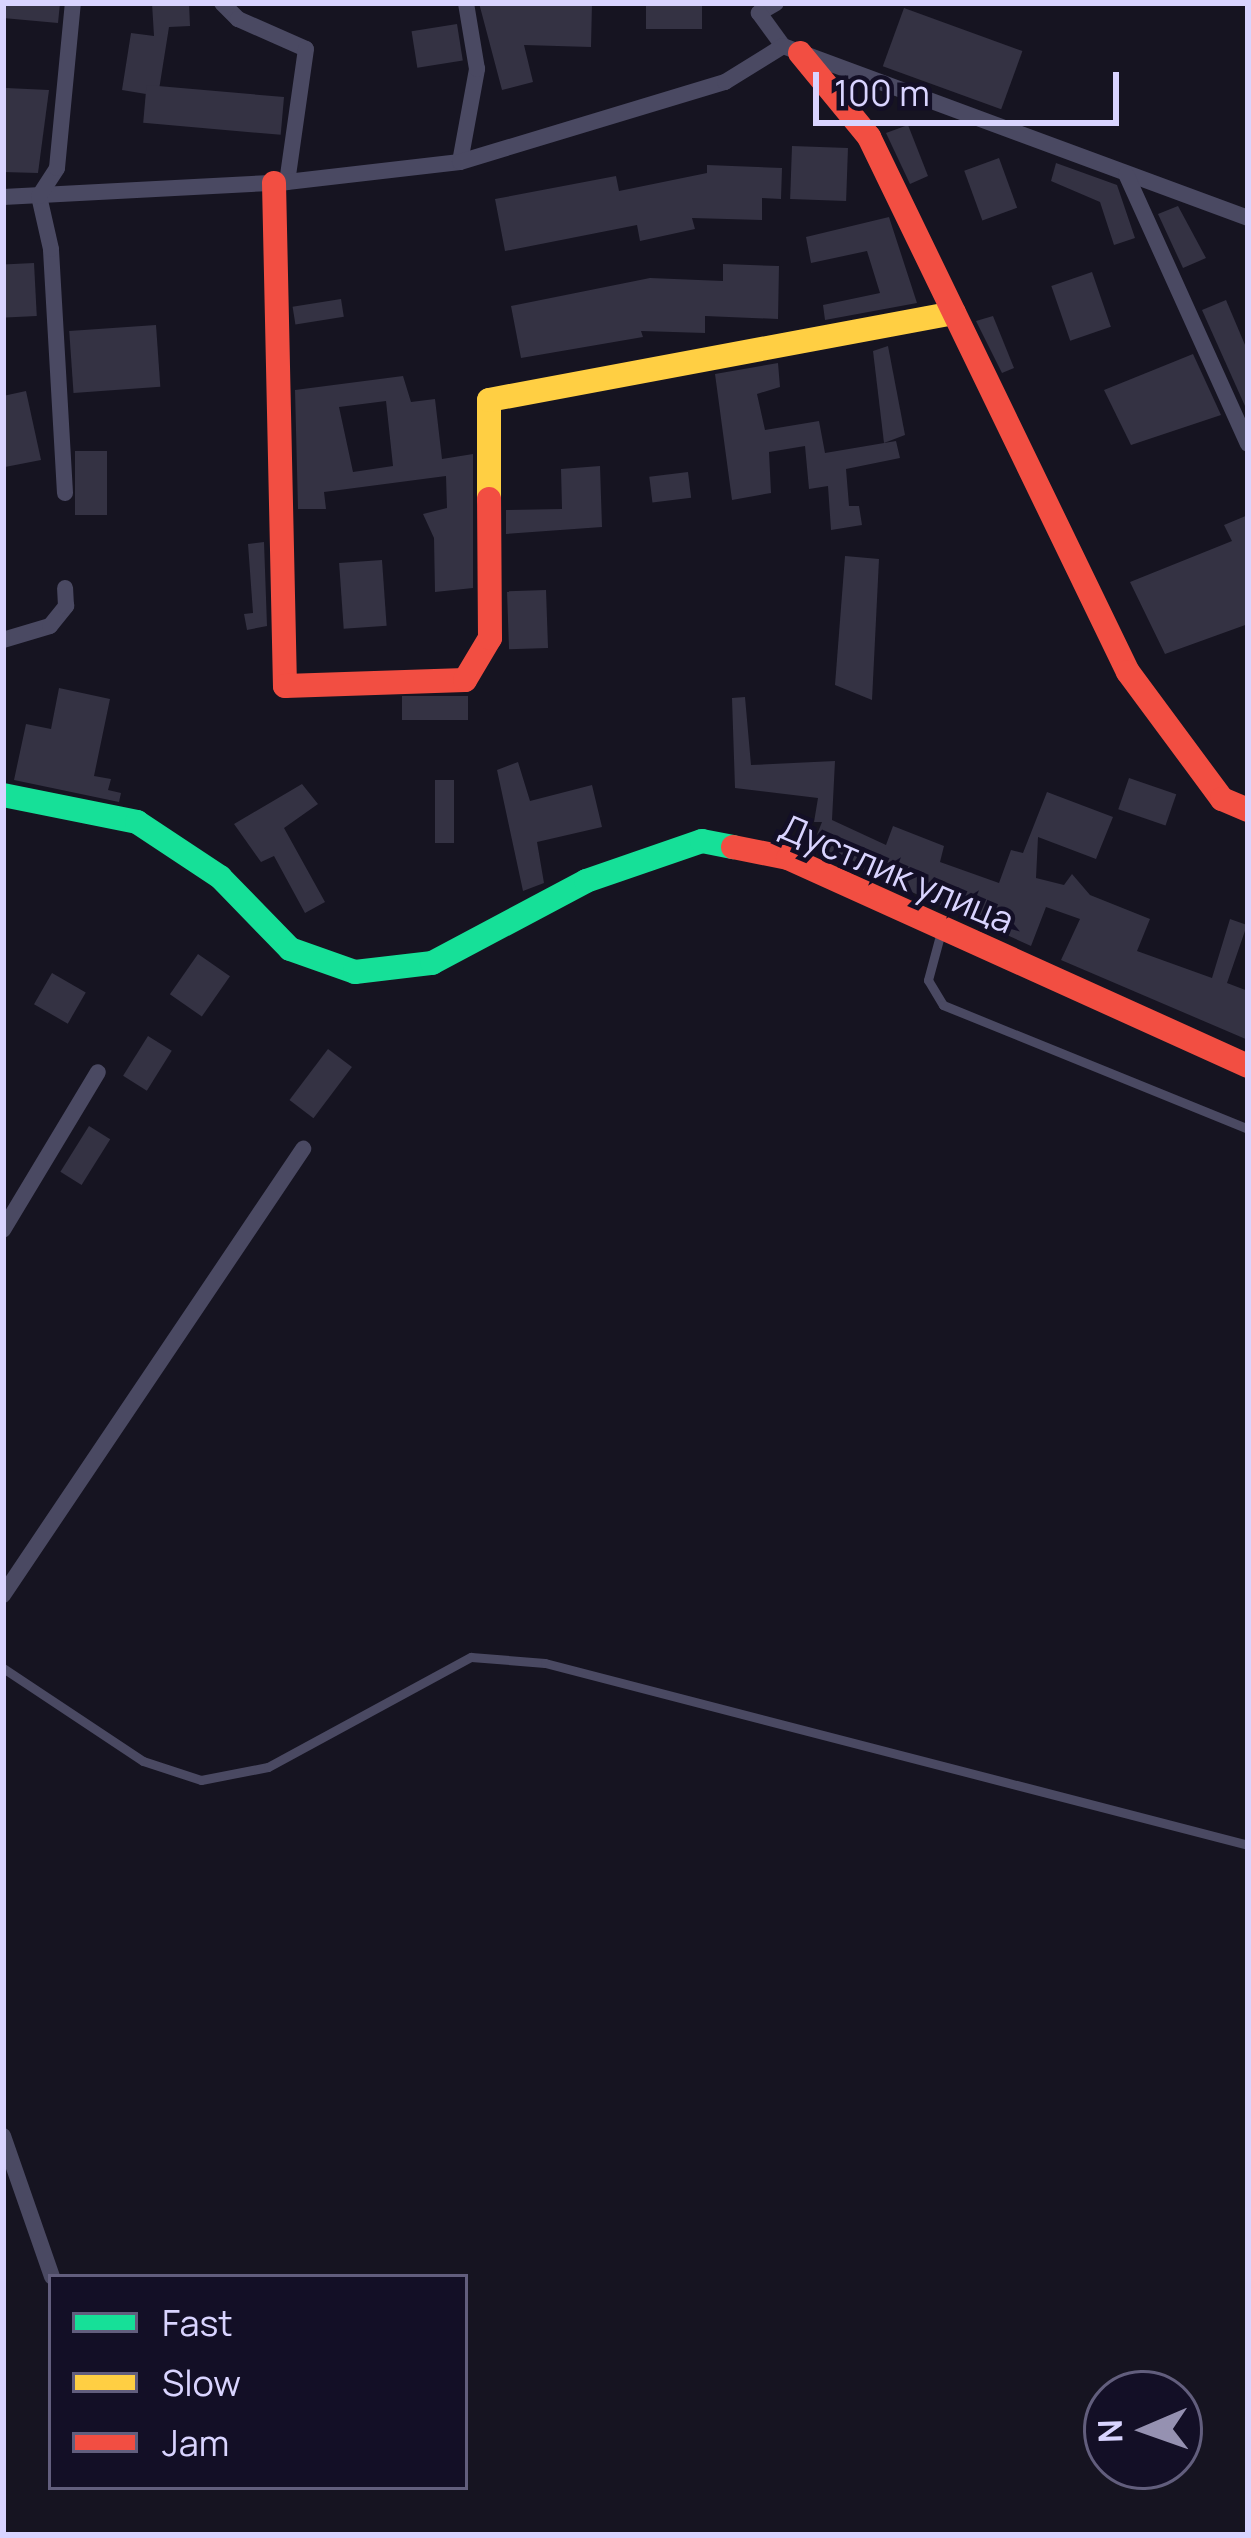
<!DOCTYPE html>
<meta charset="utf-8">
<style>
body{margin:0}
#map{position:relative;width:1251px;height:2538px;overflow:hidden;background:#161421;font-family:Manrope,sans-serif}
div>[style]{position:absolute}
[style*='--x']{left:calc(var(--x)*1px);top:calc(var(--y)*1px);width:calc(var(--w)*1px);rotate:calc(var(--a)*1deg)}
.building>*{inset:0;background:#343243;transform-origin:0 0}
.lane>*{height:9px;margin:-4.5px;padding:0 4.5px;transform-origin:4.5px;border-radius:4.5px;background:#4a4962}
.street>*{height:16px;margin:-8px;padding:0 8px;transform-origin:8px;border-radius:8px;background:#4a4962}
.fast>*{height:24px;margin:-12px;padding:0 12px;transform-origin:12px;border-radius:12px;background:#16e098}
.slow>*{height:24px;margin:-12px;padding:0 12px;transform-origin:12px;border-radius:12px;background:#ffcf43}
.jam>*{height:24px;margin:-12px;padding:0 12px;transform-origin:12px;border-radius:12px;background:#f24e42}
span{translate:-50% -50%;white-space:nowrap;text-align:center;line-height:1.15;-webkit-text-stroke:9px #130f26;paint-order:stroke}
.street-label{font-size:36px;color:#d9d4ff}
.frame{position:absolute;inset:0;border:6px solid #d9d4ff;pointer-events:none}
.legend{position:absolute;left:48px;top:2274px;width:420px;height:216px;box-sizing:border-box;background:#130f26;border:3px solid #625e7d;margin:0;padding:15px 21px;list-style:none;font-size:36px;color:#d9d4ff}
.legend li{display:flex;align-items:center;gap:24px;height:60px}
.legend b{width:60px;border:3px solid #625e7d}
.north{position:absolute;left:1083px;top:2370px;width:120px;height:120px;box-sizing:border-box;background:#130f26;border:3px solid #625e7d;border-radius:50%;rotate:268deg;font-size:33px;font-weight:700;line-height:48px;text-align:center;color:#d9d4ff}
.north::after{content:'';display:block;margin:auto;width:42px;height:54px;background:#9591b1;clip-path:polygon(50% 0,100% 100%,50% 72%,0 100%)}
.scale{position:absolute;left:813px;top:72px;width:306px;height:54px;box-sizing:border-box;border:6px solid #d9d4ff;border-top:0;padding-left:15px;font-size:36px;line-height:42px;white-space:nowrap;color:#d9d4ff;-webkit-text-stroke:9px #130f26;paint-order:stroke}
</style>
<div id="map">
<div class="building">
<div style="clip-path:polygon(3px 3px,60px 3px,58px 23px,3px 18px)"></div>
<div style="clip-path:polygon(152px 3px,189px 3px,190px 26px,169px 27px,158px 96px,122px 90px,131px 33px,154px 36px)"></div>
<div style="clip-path:polygon(479px 3px,592px 3px,591px 47px,524px 45px,533px 82px,502px 90px)"></div>
<div style="left:646px;top:3px;width:56px;height:26px"></div>
<div style="left:904px;top:8px;width:126px;height:62px;rotate:20deg"></div>
<div style="left:457px;top:24px;width:37px;height:46px;rotate:81deg"></div>
<div style="clip-path:polygon(6px 88px,49px 90px,38px 173px,3px 172px)"></div>
<div style="left:284px;top:97px;width:38px;height:138px;rotate:95deg"></div>
<div style="clip-path:polygon(908px 125px,928px 176px,910px 184px,886px 133px)"></div>
<div style="left:792px;top:146px;width:56px;height:53px;rotate:2deg"></div>
<div style="left:999px;top:158px;width:53px;height:37px;rotate:70deg"></div>
<div style="clip-path:polygon(1056px 163px,1117px 185px,1135px 238px,1114px 245px,1100px 202px,1051px 181px)"></div>
<div style="clip-path:polygon(707px 165px,782px 168px,781px 199px,762px 198px,762px 220px,692px 218px,695px 229px,640px 241px,637px 225px,505px 251px,495px 199px,616px 176px,619px 191px,707px 173px)"></div>
<div style="clip-path:polygon(1178px 206px,1206px 258px,1183px 268px,1158px 214px)"></div>
<div style="clip-path:polygon(889px 217px,917px 303px,825px 320px,823px 305px,880px 293px,867px 251px,811px 263px,806px 237px)"></div>
<div style="left:34px;top:263px;width:53px;height:31px;rotate:87deg"></div>
<div style="clip-path:polygon(723px 264px,779px 266px,778px 319px,705px 316px,705px 333px,641px 331px,643px 337px,521px 358px,511px 306px,650px 278px,723px 281px)"></div>
<div style="left:1092px;top:272px;width:58px;height:43px;rotate:71deg"></div>
<div style="left:341px;top:299px;width:18px;height:49px;rotate:81deg"></div>
<div style="clip-path:polygon(1226px 300px,1248px 352px,1245px 406px,1202px 310px)"></div>
<div style="clip-path:polygon(993px 316px,1014px 368px,1002px 373px,976px 321px)"></div>
<div style="left:156px;top:325px;width:62px;height:87px;rotate:86deg"></div>
<div style="clip-path:polygon(888px 346px,905px 435px,884px 443px,873px 351px)"></div>
<div style="clip-path:polygon(1193px 354px,1221px 415px,1131px 445px,1104px 390px)"></div>
<div style="clip-path:polygon(778px 363px,780px 387px,757px 394px,765px 430px,819px 421px,825px 453px,896px 441px,900px 458px,846px 469px,849px 506px,859px 506px,862px 525px,831px 530px,828px 486px,809px 489px,805px 446px,769px 452px,771px 493px,732px 500px,715px 374px)"></div>
<div style="clip-path:polygon(evenodd,403px 376px,411px 402px,435px 399px,442px 459px,473px 454px,473px 588px,435px 592px,434px 538px,423px 514px,447px 508px,446px 476px,324px 492px,326px 509px,298px 509px,295px 390px,403px 376px,386px 401px,393px 466px,353px 472px,339px 407px,386px 401px)"></div>
<div style="clip-path:polygon(26px 391px,41px 460px,5px 467px,3px 396px)"></div>
<div style="left:75px;top:451px;width:32px;height:64px"></div>
<div style="clip-path:polygon(600px 466px,602px 527px,506px 534px,506px 510px,562px 509px,561px 469px)"></div>
<div style="left:688px;top:472px;width:26px;height:39px;rotate:83deg"></div>
<div style="clip-path:polygon(1248px 515px,1248px 624px,1165px 654px,1130px 582px,1232px 541px,1224px 525px)"></div>
<div style="clip-path:polygon(264px 542px,267px 626px,247px 630px,244px 614px,253px 613px,248px 544px)"></div>
<div style="clip-path:polygon(845px 556px,879px 559px,872px 700px,835px 685px)"></div>
<div style="left:382px;top:560px;width:66px;height:43px;rotate:86deg"></div>
<div style="left:546px;top:590px;width:58px;height:39px;rotate:88deg"></div>
<div style="clip-path:polygon(59px 688px,110px 699px,94px 776px,111px 779px,108px 790px,121px 793px,119px 802px,14px 780px,26px 724px,51px 729px)"></div>
<div style="left:468px;top:696px;width:24px;height:66px;rotate:90deg"></div>
<div style="clip-path:polygon(745px 697px,751px 765px,835px 761px,832px 820px,886px 845px,893px 826px,944px 846px,940px 862px,999px 883px,1011px 850px,1023px 853px,1047px 792px,1113px 817px,1096px 859px,1038px 837px,1036px 878px,1064px 885px,1072px 874px,1090px 895px,1150px 919px,1137px 951px,1212px 978px,1230px 919px,1247px 925px,1227px 983px,1248px 991px,1248px 1040px,1061px 960px,1080px 919px,1046px 907px,1031px 946px,812px 847px,822px 822px,814px 822px,818px 798px,735px 788px,732px 698px)"></div>
<div style="clip-path:polygon(518px 762px,530px 801px,592px 785px,602px 827px,537px 842px,544px 883px,523px 891px,497px 770px)"></div>
<div style="left:1129px;top:778px;width:50px;height:33px;rotate:19deg"></div>
<div style="left:435px;top:780px;width:19px;height:63px"></div>
<div style="clip-path:polygon(302px 784px,318px 804px,284px 828px,325px 902px,305px 913px,274px 856px,261px 862px,234px 824px)"></div>
<div style="left:198px;top:954px;width:39px;height:49px;rotate:35deg"></div>
<div style="left:52px;top:973px;width:39px;height:36px;rotate:30deg"></div>
<div style="left:148px;top:1036px;width:28px;height:47px;rotate:32deg"></div>
<div style="left:328px;top:1049px;width:30px;height:64px;rotate:37deg"></div>
<div style="left:89px;top:1126px;width:25px;height:54px;rotate:32deg"></div>
</div>
<div class="lane">
<div style="--x:942;--y:928;--w:54;--a:105.1"></div>
<div style="--x:928;--y:980;--w:29;--a:59"></div>
<div style="--x:943;--y:1005;--w:329;--a:22.1"></div>
<div style="--x:3;--y:1668;--w:168;--a:33.6"></div>
<div style="--x:143;--y:1761;--w:61;--a:18.1"></div>
<div style="--x:201;--y:1780;--w:68;--a:-11"></div>
<div style="--x:268;--y:1767;--w:231;--a:-28.5"></div>
<div style="--x:471;--y:1657;--w:74;--a:4.6"></div>
<div style="--x:545;--y:1663;--w:726;--a:14.51"></div>
</div>
<div class="street">
<div style="--x:222;--y:3;--w:23;--a:45"></div>
<div style="--x:238;--y:19;--w:74;--a:23.8"></div>
<div style="--x:306;--y:49;--w:134;--a:98.1"></div>
<div style="--x:776;--y:3;--w:20;--a:150"></div>
<div style="--x:759;--y:13;--w:41;--a:54"></div>
<div style="--x:783;--y:46;--w:496;--a:20.3"></div>
<div style="--x:460;--y:162;--w:95;--a:-79.6"></div>
<div style="--x:477;--y:69;--w:67;--a:-99.5"></div>
<div style="--x:1126;--y:174;--w:296;--a:65.7"></div>
<div style="--x:3;--y:197;--w:284;--a:-3"></div>
<div style="--x:287;--y:182;--w:174;--a:-6.6"></div>
<div style="--x:460;--y:162;--w:277;--a:-16.8"></div>
<div style="--x:725;--y:82;--w:68;--a:-31.8"></div>
<div style="--x:65;--y:493;--w:244;--a:-93.3"></div>
<div style="--x:51;--y:249;--w:54;--a:-102.8"></div>
<div style="--x:39;--y:196;--w:33;--a:-57"></div>
<div style="--x:57;--y:168;--w:166;--a:-84.5"></div>
<div style="--x:3;--y:640;--w:49;--a:-16.6"></div>
<div style="--x:50;--y:626;--w:26;--a:-51"></div>
<div style="--x:66;--y:606;--w:18;--a:-93"></div>
<div style="--x:3;--y:1230;--w:184;--a:-59"></div>
<div style="--x:3;--y:1595;--w:538;--a:-56.07"></div>
<div style="--x:3;--y:2136;--w:149;--a:70.8"></div>
</div>
<div class="fast">
<div style="--x:3;--y:795;--w:137;--a:11.4"></div>
<div style="--x:137;--y:822;--w:100;--a:33.5"></div>
<div style="--x:220;--y:877;--w:100;--a:45.8"></div>
<div style="--x:290;--y:949;--w:69;--a:19.5"></div>
<div style="--x:355;--y:972;--w:78;--a:-6.7"></div>
<div style="--x:432;--y:963;--w:174;--a:-28"></div>
<div style="--x:586;--y:881;--w:123;--a:-19"></div>
<div style="--x:702;--y:841;--w:32;--a:11"></div>
</div>
<div class="slow">
<div style="--x:489;--y:499;--w:99;--a:-90"></div>
<div style="--x:489;--y:400;--w:473;--a:-10.6"></div>
</div>
<div class="jam">
<div style="--x:800;--y:53;--w:109;--a:50.6"></div>
<div style="--x:869;--y:137;--w:594;--a:64.17"></div>
<div style="--x:1128;--y:672;--w:158;--a:53.5"></div>
<div style="--x:1222;--y:799;--w:28;--a:23"></div>
<div style="--x:274;--y:183;--w:503;--a:88.75"></div>
<div style="--x:285;--y:686;--w:180;--a:-1.9"></div>
<div style="--x:465;--y:680;--w:49;--a:-59.2"></div>
<div style="--x:490;--y:638;--w:139;--a:-90.4"></div>
<div style="--x:733;--y:847;--w:56;--a:11.3"></div>
<div style="--x:788;--y:858;--w:505;--a:24.33"></div>
</div>
<div class="street-label">
<span style="left:897px;top:873px;rotate:23deg">Дустлик улица</span>
</div>
<div class="frame"></div>
<ul class="legend">
<li><b style="height:15px;background:#16e098"></b>Fast</li>
<li><b style="height:15px;background:#ffcf43"></b>Slow</li>
<li><b style="height:15px;background:#f24e42"></b>Jam</li>
</ul>
<div class="north">N</div>
<div class="scale">100 m</div>
</div>
